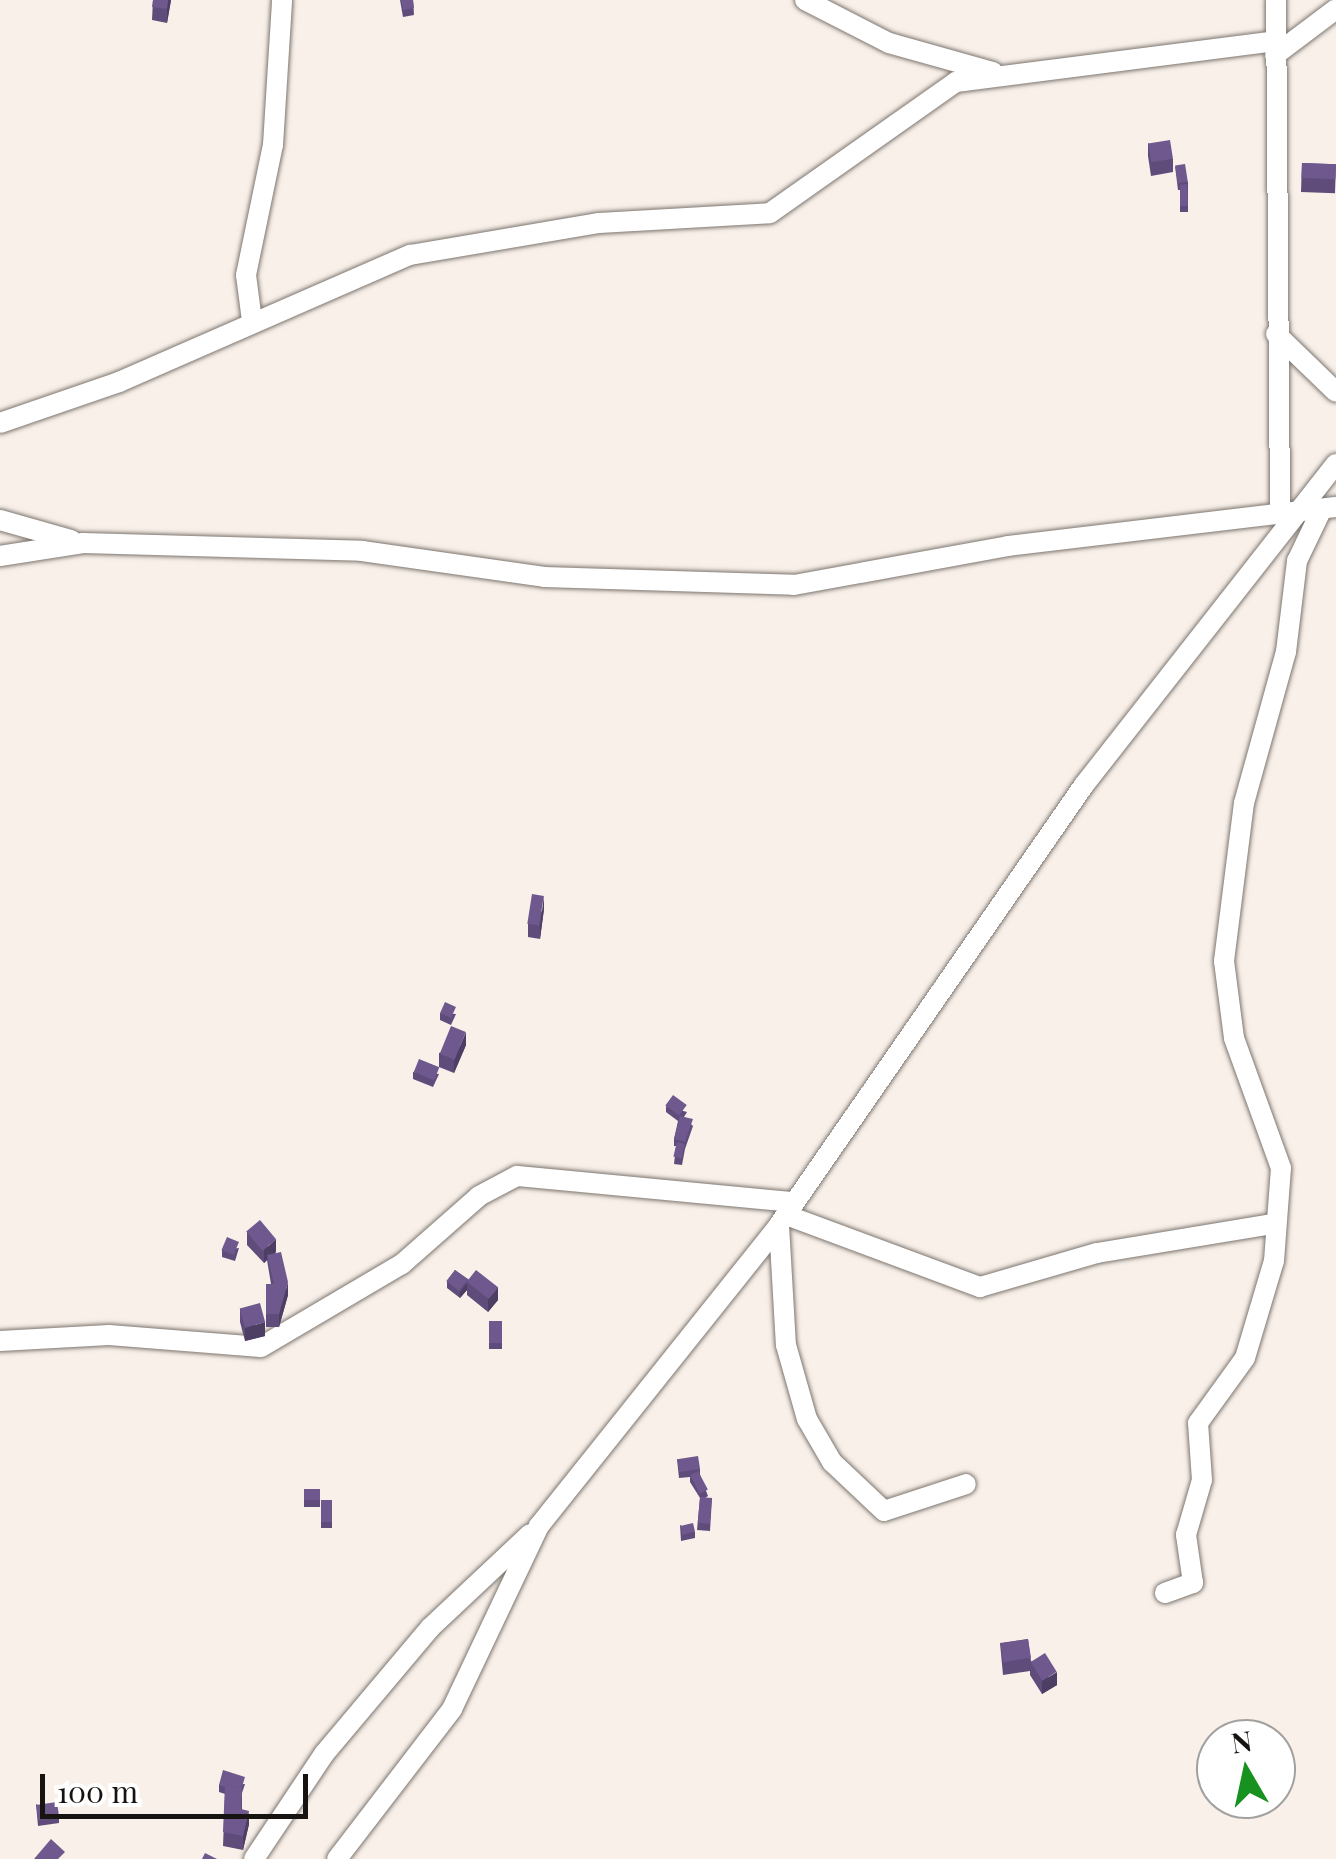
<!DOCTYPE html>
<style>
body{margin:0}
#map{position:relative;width:1336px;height:1859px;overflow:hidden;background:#f8f0e9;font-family:"Playfair Display",serif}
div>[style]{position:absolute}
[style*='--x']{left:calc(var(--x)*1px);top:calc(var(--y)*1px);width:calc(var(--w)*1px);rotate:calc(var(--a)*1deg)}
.roads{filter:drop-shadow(0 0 2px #7d756f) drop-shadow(0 0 2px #7d756f)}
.minor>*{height:20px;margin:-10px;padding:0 10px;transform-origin:10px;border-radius:10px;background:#fff}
.wall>*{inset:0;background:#5f4c7a;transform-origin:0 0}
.shaded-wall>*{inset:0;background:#4d3e63}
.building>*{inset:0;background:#6e588e;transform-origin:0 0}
span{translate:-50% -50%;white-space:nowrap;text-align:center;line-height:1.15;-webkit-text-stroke:10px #fff;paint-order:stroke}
.north{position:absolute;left:1196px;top:1719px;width:100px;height:100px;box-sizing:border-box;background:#fff;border:2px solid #a2a1a0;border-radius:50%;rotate:351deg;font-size:28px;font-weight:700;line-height:40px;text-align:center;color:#161311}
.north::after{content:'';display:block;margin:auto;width:35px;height:45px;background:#17911f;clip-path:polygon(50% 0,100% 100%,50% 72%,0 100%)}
.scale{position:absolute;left:40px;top:1774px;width:268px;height:45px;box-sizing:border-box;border:5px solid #161311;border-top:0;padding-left:12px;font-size:30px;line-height:35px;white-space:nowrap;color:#161311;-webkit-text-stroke:8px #fff;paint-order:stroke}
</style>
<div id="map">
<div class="roads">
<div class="minor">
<div style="--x:805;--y:0;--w:94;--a:27.1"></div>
<div style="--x:889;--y:43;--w:108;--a:15.6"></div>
<div style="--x:1276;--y:0;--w:508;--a:89.55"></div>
<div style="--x:1275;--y:55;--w:76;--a:-37"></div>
<div style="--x:252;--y:321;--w:46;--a:-97.4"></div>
<div style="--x:246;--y:275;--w:133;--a:-78.3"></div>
<div style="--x:273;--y:145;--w:145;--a:-86.4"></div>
<div style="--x:1276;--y:334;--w:83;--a:44"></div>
<div style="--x:0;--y:423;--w:126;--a:-19"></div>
<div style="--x:119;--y:382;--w:318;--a:-23.6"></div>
<div style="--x:410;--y:255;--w:192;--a:-9.6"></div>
<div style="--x:599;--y:223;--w:171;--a:-3.3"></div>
<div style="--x:770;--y:213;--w:228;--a:-35.2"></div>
<div style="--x:956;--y:82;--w:322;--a:-7.3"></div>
<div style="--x:0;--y:520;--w:74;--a:15.7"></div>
<div style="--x:0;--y:556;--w:84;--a:-8.9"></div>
<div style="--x:83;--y:543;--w:279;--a:1.6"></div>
<div style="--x:362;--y:551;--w:184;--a:8.1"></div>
<div style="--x:544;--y:577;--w:250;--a:1.8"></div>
<div style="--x:794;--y:585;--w:218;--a:-10.3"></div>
<div style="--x:1008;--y:546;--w:330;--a:-6.8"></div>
<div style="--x:786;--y:1215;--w:207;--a:20.4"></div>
<div style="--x:980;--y:1287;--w:122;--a:-16.2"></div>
<div style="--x:1097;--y:1253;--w:177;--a:-9.4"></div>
<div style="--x:779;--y:1225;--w:120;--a:86.7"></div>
<div style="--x:786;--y:1345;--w:77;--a:74.2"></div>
<div style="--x:807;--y:1419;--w:50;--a:59.8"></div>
<div style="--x:832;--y:1462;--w:71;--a:43.3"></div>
<div style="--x:884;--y:1511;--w:86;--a:-18.2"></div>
<div style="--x:0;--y:1341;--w:109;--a:-3.2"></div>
<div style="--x:109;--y:1335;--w:152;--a:4.5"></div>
<div style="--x:261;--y:1347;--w:164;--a:-30.5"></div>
<div style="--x:402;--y:1264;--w:103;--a:-41.4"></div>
<div style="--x:479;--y:1196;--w:43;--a:-27.8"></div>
<div style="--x:517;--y:1176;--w:278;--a:5.4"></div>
<div style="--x:1165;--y:1593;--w:30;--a:-20"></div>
<div style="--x:1193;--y:1583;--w:49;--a:-98.3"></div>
<div style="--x:1186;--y:1535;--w:57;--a:-73.8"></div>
<div style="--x:1202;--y:1480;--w:57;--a:-94"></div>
<div style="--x:1198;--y:1423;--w:80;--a:-54.1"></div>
<div style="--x:1245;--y:1358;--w:101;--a:-73.4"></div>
<div style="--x:1274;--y:1261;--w:93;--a:-85.7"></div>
<div style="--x:1281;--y:1168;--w:138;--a:-109.9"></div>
<div style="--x:1234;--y:1038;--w:78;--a:-97.4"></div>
<div style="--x:1224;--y:961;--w:159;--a:-82.8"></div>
<div style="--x:1244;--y:803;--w:157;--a:-74.5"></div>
<div style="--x:1286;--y:652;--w:92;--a:-83.1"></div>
<div style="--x:1297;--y:561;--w:55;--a:-64.4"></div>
<div style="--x:254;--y:1859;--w:126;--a:-56.3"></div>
<div style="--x:324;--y:1754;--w:165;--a:-49.9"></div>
<div style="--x:430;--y:1628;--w:137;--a:-43.2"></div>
<div style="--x:337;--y:1859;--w:189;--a:-52.5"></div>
<div style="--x:452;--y:1709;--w:203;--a:-64.6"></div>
<div style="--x:539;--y:1526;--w:385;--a:-51.4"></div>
<div style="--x:779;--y:1225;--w:535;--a:-55.27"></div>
<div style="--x:1084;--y:785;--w:408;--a:-51.9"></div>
</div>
</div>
<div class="wall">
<div style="clip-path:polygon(153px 0,171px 0,167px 23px,152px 20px)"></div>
<div style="clip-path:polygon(400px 0,413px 0,414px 15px,403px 17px)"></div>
<div style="clip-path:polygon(1148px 143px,1173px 159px,1173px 172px,1151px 176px,1148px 156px)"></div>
<div style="left:1302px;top:163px;width:34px;height:29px;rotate:2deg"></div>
<div style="clip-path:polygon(1175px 166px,1188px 182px,1188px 212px,1180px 212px,1180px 190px,1178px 190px)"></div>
<div style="clip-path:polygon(544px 909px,540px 939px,528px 937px,528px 924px)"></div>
<div style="clip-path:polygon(440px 1013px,456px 1014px,451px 1025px,440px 1020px)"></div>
<div style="clip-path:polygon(466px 1045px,454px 1073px,439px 1067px,439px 1053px)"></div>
<div style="clip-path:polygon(413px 1072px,439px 1074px,433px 1087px,413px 1079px)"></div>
<div style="clip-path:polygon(666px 1106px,687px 1112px,684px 1117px,693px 1126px,685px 1149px,682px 1165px,674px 1164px,676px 1146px,674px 1146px,674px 1139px,678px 1121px,666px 1112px)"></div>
<div style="clip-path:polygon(247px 1232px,276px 1252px,275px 1253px,288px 1295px,279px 1327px,266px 1327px,266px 1284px,271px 1284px,267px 1260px,264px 1263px,247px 1245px)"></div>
<div style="clip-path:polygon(239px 1248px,235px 1261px,222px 1257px,222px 1250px)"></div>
<div style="clip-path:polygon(455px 1270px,498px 1300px,488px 1312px,467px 1295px,467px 1290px,460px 1298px,447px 1288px,447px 1281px)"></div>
<div style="clip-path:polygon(240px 1308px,265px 1336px,245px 1341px,240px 1322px)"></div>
<div style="left:489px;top:1321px;width:13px;height:28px"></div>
<div style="clip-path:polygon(677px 1459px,700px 1469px,700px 1475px,708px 1496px,705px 1498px,712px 1498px,710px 1531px,697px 1530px,700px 1498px,690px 1482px,690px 1477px,679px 1478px)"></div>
<div style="left:304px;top:1489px;width:16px;height:18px"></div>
<div style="left:321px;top:1500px;width:11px;height:28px"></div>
<div style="clip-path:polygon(680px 1525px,695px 1532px,695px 1538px,681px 1541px)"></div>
<div style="clip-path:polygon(1028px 1639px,1031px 1661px,1057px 1685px,1042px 1694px,1030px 1675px,1030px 1671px,1003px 1675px,1000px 1643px)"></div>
<div style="clip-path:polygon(245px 1784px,242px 1793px,242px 1809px,249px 1824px,243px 1850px,223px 1846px,225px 1794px,219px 1792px,219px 1785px)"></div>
<div style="clip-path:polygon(36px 1804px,59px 1817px,59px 1823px,38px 1826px)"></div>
</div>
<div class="shaded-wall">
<div style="clip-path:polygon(168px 0,171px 0,167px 23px,167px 9px)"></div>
<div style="clip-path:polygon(544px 896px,544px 909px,540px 939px,540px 926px)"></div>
<div style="clip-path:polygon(466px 1032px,466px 1045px,454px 1073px,454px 1060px)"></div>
<div style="clip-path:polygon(276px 1239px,276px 1252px,268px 1259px,267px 1255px,267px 1260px,264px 1263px,264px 1250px)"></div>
<div style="clip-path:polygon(288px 1282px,288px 1295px,279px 1327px,279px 1314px)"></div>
<div style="clip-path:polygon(467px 1283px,467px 1290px,460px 1298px,460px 1292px)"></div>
<div style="clip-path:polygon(498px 1287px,498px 1300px,488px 1312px,488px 1299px)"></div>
<div style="clip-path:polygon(265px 1322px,265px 1336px,245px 1341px,245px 1328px)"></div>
<div style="clip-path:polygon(1057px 1672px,1057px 1685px,1042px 1694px,1042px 1681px)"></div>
<div style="clip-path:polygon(249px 1811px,249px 1824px,243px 1850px,243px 1836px)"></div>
</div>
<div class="building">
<div style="clip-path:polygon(153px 0,168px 0,167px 9px,152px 7px)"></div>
<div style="clip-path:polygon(401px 0,413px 0,414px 8px,403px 10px)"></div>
<div style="left:1170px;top:140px;width:19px;height:22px;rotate:81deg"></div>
<div style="left:1302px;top:163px;width:34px;height:15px;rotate:2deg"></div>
<div style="left:1185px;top:164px;width:18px;height:10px;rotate:81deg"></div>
<div style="clip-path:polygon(1187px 184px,1188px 206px,1180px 206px,1180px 185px)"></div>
<div style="left:532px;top:894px;width:12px;height:30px;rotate:9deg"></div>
<div style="left:445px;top:1002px;width:12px;height:12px;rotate:24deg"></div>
<div style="left:451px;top:1026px;width:16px;height:30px;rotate:22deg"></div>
<div style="left:419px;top:1059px;width:22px;height:14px;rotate:22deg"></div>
<div style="left:673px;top:1095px;width:17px;height:13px;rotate:36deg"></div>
<div style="clip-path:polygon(680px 1116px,693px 1119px,685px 1142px,674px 1139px)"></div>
<div style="left:677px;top:1142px;width:8px;height:15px;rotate:14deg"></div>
<div style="left:260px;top:1220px;width:25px;height:18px;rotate:50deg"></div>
<div style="left:227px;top:1237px;width:13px;height:14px;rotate:23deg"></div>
<div style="clip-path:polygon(281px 1252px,288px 1282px,279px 1314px,266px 1314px,266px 1284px,274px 1284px,267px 1255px)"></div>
<div style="left:455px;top:1270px;width:16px;height:14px;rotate:38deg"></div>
<div style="left:476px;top:1270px;width:28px;height:15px;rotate:38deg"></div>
<div style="left:260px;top:1303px;width:20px;height:21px;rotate:75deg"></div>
<div style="left:489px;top:1321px;width:13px;height:22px"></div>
<div style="left:698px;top:1456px;width:13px;height:21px;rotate:81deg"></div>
<div style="left:698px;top:1471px;width:21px;height:9px;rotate:62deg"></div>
<div style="left:304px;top:1489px;width:16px;height:11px"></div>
<div style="left:700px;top:1497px;width:12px;height:26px;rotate:5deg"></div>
<div style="left:321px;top:1500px;width:11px;height:22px"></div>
<div style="left:693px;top:1523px;width:9px;height:13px;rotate:77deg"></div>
<div style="left:1028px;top:1639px;width:19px;height:28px;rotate:81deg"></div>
<div style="left:1045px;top:1653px;width:22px;height:17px;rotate:58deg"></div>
<div style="clip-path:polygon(223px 1770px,245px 1777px,242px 1787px,225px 1785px,225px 1787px,219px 1785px)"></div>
<div style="clip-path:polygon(225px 1785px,242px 1787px,241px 1809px,249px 1811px,243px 1836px,223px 1832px)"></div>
<div style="left:57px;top:1802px;width:15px;height:21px;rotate:82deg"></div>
<div style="clip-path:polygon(51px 1839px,65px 1852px,58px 1859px,34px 1859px)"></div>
<div style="clip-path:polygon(205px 1853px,217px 1859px,202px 1859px)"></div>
</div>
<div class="north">N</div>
<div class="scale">100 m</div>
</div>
